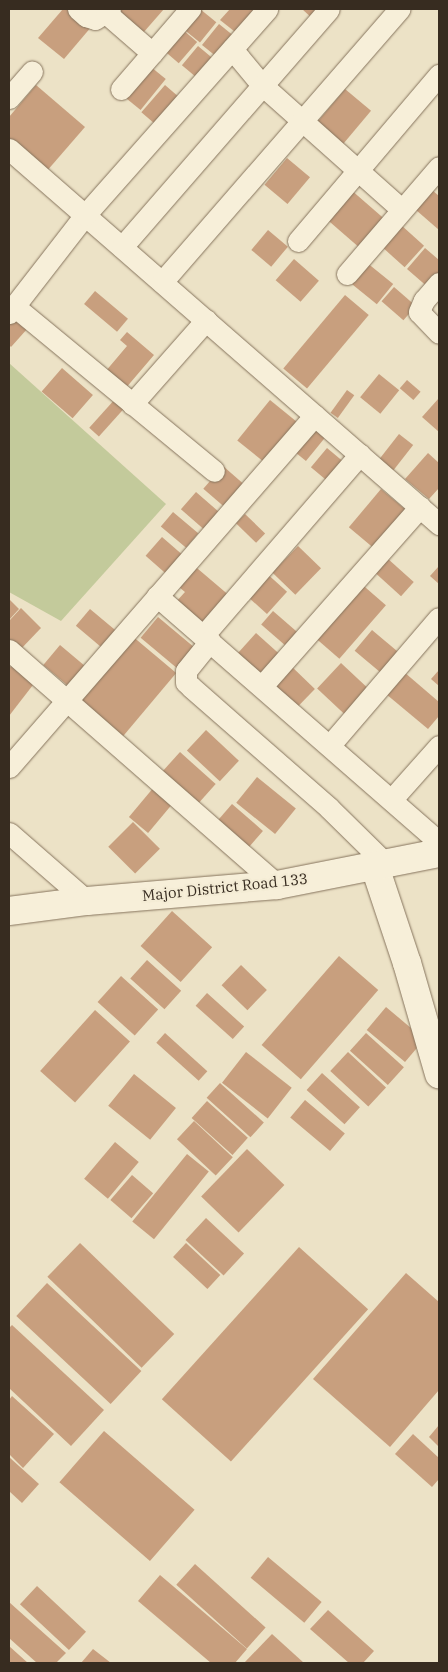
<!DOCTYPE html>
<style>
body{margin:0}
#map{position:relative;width:448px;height:1672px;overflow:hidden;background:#ece2c6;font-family:"IBM Plex Serif",serif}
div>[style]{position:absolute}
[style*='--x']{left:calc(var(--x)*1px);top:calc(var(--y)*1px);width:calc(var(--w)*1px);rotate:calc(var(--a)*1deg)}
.green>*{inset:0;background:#c3ca9b}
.building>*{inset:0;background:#c89f7e;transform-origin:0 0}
.roads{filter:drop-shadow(0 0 1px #86745d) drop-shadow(0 0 1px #86745d)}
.street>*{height:21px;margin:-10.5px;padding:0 10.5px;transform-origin:10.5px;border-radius:10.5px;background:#f7efd9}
.secondary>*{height:28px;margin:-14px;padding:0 14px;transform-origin:14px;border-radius:14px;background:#f7efd9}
span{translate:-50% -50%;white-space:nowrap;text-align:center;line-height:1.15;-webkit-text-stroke:4.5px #f4ecd5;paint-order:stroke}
.street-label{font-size:15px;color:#372c20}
.frame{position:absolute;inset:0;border:10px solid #372c20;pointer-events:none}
</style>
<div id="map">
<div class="green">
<div style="clip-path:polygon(9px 363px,166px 504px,61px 621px,9px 592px)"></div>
</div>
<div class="building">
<div style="clip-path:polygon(63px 9px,71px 9px,92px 26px,64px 59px,38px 38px)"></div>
<div style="clip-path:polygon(113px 9px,164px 9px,143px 33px)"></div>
<div style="left:200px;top:9px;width:21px;height:26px;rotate:39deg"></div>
<div style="clip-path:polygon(230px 9px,261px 9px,239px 35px,220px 20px)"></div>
<div style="clip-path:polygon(302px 9px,319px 9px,313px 19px)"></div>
<div style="left:219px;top:24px;width:22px;height:27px;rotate:39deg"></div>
<div style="left:182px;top:29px;width:20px;height:28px;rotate:41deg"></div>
<div style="left:198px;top:46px;width:23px;height:25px;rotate:40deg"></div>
<div style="left:151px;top:67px;width:19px;height:40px;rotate:39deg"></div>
<div style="clip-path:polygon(36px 85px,85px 127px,46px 172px,9px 141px,9px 117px)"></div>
<div style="left:165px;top:85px;width:23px;height:36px;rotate:41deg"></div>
<div style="left:345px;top:89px;width:34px;height:48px;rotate:40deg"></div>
<div style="left:287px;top:158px;width:30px;height:35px;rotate:40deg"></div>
<div style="left:350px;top:189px;width:48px;height:38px;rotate:41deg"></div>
<div style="clip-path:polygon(432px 190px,439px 196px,439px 230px,416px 210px)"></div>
<div style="left:401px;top:225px;width:31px;height:29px;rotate:42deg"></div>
<div style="left:268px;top:230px;width:26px;height:26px;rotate:40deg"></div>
<div style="clip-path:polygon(425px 248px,439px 260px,439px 278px,430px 289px,407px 269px)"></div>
<div style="left:294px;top:259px;width:33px;height:28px;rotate:41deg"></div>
<div style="left:366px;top:262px;width:35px;height:26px;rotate:39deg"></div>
<div style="left:394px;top:287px;width:29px;height:19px;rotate:41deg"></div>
<div style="left:95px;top:291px;width:43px;height:17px;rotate:40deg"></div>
<div style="left:345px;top:295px;width:31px;height:96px;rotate:40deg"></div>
<div style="clip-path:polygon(14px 317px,28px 328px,11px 347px,9px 345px,9px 323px)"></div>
<div style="clip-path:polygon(127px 332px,154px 355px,125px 389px,105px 372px,127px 346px,120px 340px)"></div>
<div style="left:62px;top:368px;width:41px;height:31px;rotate:41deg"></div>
<div style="left:379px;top:374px;width:26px;height:30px;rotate:39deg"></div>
<div style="left:407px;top:380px;width:18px;height:11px;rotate:41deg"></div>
<div style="left:347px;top:390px;width:9px;height:28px;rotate:36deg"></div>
<div style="left:116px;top:398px;width:13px;height:40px;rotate:42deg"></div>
<div style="clip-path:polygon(439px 398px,439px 432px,422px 417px)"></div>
<div style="left:270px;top:400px;width:36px;height:52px;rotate:39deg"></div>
<div style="left:316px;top:428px;width:13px;height:32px;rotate:39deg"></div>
<div style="left:399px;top:434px;width:18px;height:33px;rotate:38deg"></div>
<div style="left:327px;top:448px;width:25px;height:25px;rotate:40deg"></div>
<div style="clip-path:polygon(428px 453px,439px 463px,439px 488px,429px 499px,405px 479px)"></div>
<div style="left:223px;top:466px;width:30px;height:30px;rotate:41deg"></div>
<div style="left:381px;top:489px;width:35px;height:50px;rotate:40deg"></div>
<div style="left:196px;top:492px;width:30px;height:23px;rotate:41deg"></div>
<div style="left:173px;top:512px;width:33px;height:19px;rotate:40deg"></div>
<div style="left:245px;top:514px;width:28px;height:13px;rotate:44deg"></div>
<div style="left:162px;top:537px;width:29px;height:25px;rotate:41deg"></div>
<div style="left:298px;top:546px;width:32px;height:37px;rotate:44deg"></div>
<div style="left:387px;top:558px;width:36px;height:19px;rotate:42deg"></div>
<div style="clip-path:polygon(191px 563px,231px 597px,205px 628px,175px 603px,185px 592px,174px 583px)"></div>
<div style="clip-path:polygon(439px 566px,439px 584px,430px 576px)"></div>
<div style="left:264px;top:571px;width:31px;height:30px;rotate:42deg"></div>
<div style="left:358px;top:581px;width:37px;height:71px;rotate:41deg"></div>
<div style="clip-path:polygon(9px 599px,19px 609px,9px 620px)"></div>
<div style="clip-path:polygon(21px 608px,41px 628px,19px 651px,9px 641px,9px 621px)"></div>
<div style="left:90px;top:609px;width:34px;height:22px;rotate:40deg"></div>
<div style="left:273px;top:611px;width:37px;height:18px;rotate:41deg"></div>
<div style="left:158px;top:617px;width:48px;height:27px;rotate:40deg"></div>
<div style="left:372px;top:630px;width:40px;height:27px;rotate:40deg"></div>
<div style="left:256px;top:633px;width:36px;height:32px;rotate:42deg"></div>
<div style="left:131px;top:635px;width:59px;height:85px;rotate:40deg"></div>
<div style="left:60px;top:645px;width:33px;height:26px;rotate:40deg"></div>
<div style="clip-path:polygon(13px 663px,36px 681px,9px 716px,9px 669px)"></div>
<div style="left:341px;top:663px;width:42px;height:35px;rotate:43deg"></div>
<div style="left:289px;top:664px;width:36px;height:29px;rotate:44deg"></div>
<div style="clip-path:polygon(439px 670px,439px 686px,431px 679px)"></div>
<div style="clip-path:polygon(404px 672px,439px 702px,439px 716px,428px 729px,386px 694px)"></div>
<div style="left:206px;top:730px;width:45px;height:28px;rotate:43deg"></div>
<div style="left:180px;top:752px;width:48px;height:30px;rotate:42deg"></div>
<div style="left:257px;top:777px;width:50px;height:33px;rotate:39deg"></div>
<div style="left:154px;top:787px;width:25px;height:39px;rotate:40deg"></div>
<div style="left:232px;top:804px;width:41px;height:31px;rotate:41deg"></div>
<div style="left:133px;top:822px;width:38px;height:35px;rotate:45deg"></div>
<div style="left:172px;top:911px;width:54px;height:47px;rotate:42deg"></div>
<div style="left:339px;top:956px;width:52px;height:118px;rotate:41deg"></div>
<div style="left:147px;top:960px;width:46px;height:25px;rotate:42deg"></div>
<div style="left:241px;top:965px;width:36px;height:28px;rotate:44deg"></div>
<div style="left:121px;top:976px;width:50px;height:35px;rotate:42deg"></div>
<div style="left:207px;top:993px;width:50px;height:17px;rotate:42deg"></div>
<div style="left:386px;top:1007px;width:50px;height:30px;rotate:40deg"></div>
<div style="left:95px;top:1010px;width:47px;height:82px;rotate:42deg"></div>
<div style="left:165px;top:1033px;width:57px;height:13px;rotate:42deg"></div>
<div style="left:366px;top:1033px;width:51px;height:24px;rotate:42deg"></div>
<div style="left:246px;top:1052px;width:58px;height:39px;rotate:38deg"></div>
<div style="left:348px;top:1052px;width:52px;height:26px;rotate:43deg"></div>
<div style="left:322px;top:1073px;width:51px;height:23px;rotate:42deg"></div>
<div style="left:134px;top:1074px;width:54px;height:41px;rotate:39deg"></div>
<div style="left:220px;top:1083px;width:59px;height:20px;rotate:42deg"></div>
<div style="left:305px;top:1100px;width:52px;height:23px;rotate:40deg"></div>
<div style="left:207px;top:1101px;width:55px;height:23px;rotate:42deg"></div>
<div style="left:194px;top:1121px;width:53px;height:25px;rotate:43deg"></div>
<div style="left:115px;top:1142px;width:31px;height:48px;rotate:40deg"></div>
<div style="left:247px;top:1149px;width:52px;height:66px;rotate:44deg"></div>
<div style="left:187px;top:1154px;width:28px;height:87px;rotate:39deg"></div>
<div style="left:132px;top:1175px;width:28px;height:33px;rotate:41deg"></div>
<div style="left:206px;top:1218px;width:52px;height:30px;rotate:43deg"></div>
<div style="left:80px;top:1243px;width:131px;height:47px;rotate:44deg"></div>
<div style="left:186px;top:1243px;width:47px;height:19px;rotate:43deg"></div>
<div style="left:299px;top:1247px;width:93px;height:205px;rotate:42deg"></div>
<div style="clip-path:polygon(406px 1273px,439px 1302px,439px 1390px,390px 1447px,313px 1379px)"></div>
<div style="left:47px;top:1283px;width:129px;height:45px;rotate:43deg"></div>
<div style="clip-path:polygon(12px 1325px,104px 1410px,71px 1446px,9px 1388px,9px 1328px)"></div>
<div style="clip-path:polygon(12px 1396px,54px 1434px,23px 1468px,9px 1454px,9px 1400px)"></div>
<div style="clip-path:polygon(439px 1425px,439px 1447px,429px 1437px)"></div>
<div style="left:104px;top:1431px;width:120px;height:68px;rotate:41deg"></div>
<div style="clip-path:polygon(413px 1434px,439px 1458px,439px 1479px,432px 1487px,395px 1454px)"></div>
<div style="clip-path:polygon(9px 1457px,39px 1484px,22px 1503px,9px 1491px)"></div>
<div style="left:268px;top:1557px;width:70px;height:27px;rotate:40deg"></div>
<div style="left:195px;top:1564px;width:95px;height:28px;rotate:42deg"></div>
<div style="clip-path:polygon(160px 1575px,247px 1649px,235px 1663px,211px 1663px,138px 1601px)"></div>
<div style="left:37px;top:1586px;width:67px;height:25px;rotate:43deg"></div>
<div style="clip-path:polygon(9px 1602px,66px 1653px,56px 1663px,37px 1663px,9px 1638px)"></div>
<div style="clip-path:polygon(328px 1610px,374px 1651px,363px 1663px,349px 1663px,310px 1629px)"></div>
<div style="clip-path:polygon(272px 1634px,304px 1663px,244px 1663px)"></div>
<div style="clip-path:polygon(9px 1646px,28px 1663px,9px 1663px)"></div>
<div style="clip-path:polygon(93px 1649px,111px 1663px,81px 1663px)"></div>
</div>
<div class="roads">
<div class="street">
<div style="--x:78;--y:9;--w:11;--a:41"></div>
<div style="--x:86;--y:16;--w:9;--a:18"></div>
<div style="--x:95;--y:19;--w:18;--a:-34"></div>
<div style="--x:106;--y:13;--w:61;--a:41"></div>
<div style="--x:232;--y:49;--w:47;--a:50.2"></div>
<div style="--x:262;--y:85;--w:186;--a:41.7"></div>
<div style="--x:121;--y:89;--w:106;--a:-49.2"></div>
<div style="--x:9;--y:98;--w:35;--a:-49"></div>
<div style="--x:9;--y:149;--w:571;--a:41.09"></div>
<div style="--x:298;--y:241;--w:218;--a:-49.7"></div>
<div style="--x:122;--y:247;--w:315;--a:-49"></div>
<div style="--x:347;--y:274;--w:141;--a:-49.3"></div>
<div style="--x:162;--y:282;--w:362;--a:-49"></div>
<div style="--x:439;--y:283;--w:23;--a:131"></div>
<div style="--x:424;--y:300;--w:13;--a:113"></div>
<div style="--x:419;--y:312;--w:29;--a:46"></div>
<div style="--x:14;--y:306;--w:259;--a:39.5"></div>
<div style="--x:9;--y:313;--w:124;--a:-52.2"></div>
<div style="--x:85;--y:215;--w:275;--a:-48.5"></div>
<div style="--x:132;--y:404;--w:112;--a:-48.6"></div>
<div style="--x:157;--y:596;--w:374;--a:41.1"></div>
<div style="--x:203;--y:636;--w:240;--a:-49.2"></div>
<div style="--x:210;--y:641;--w:38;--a:129"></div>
<div style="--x:186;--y:671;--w:11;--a:90"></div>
<div style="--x:186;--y:682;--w:7;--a:45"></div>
<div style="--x:191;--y:687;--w:184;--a:41.2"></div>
<div style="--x:329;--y:808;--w:81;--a:44.5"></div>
<div style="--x:9;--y:650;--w:356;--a:41.2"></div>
<div style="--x:262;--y:686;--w:239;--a:-48.6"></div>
<div style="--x:330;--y:745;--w:167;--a:-49.4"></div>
<div style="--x:9;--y:767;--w:466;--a:-49"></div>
<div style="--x:392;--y:799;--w:71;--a:-48.4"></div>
<div style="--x:9;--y:833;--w:103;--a:41.1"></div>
</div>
<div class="secondary">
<div style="--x:375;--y:867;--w:101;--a:71.6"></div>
<div style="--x:407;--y:963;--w:116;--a:73.9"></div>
<div style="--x:9;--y:911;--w:79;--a:-7.3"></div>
<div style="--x:87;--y:901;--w:191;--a:-4.8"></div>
<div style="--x:277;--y:885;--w:165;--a:-11.2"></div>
</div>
</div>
<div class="street-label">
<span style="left:225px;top:887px;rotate:-6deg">Major District Road 133</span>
</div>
<div class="frame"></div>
</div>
